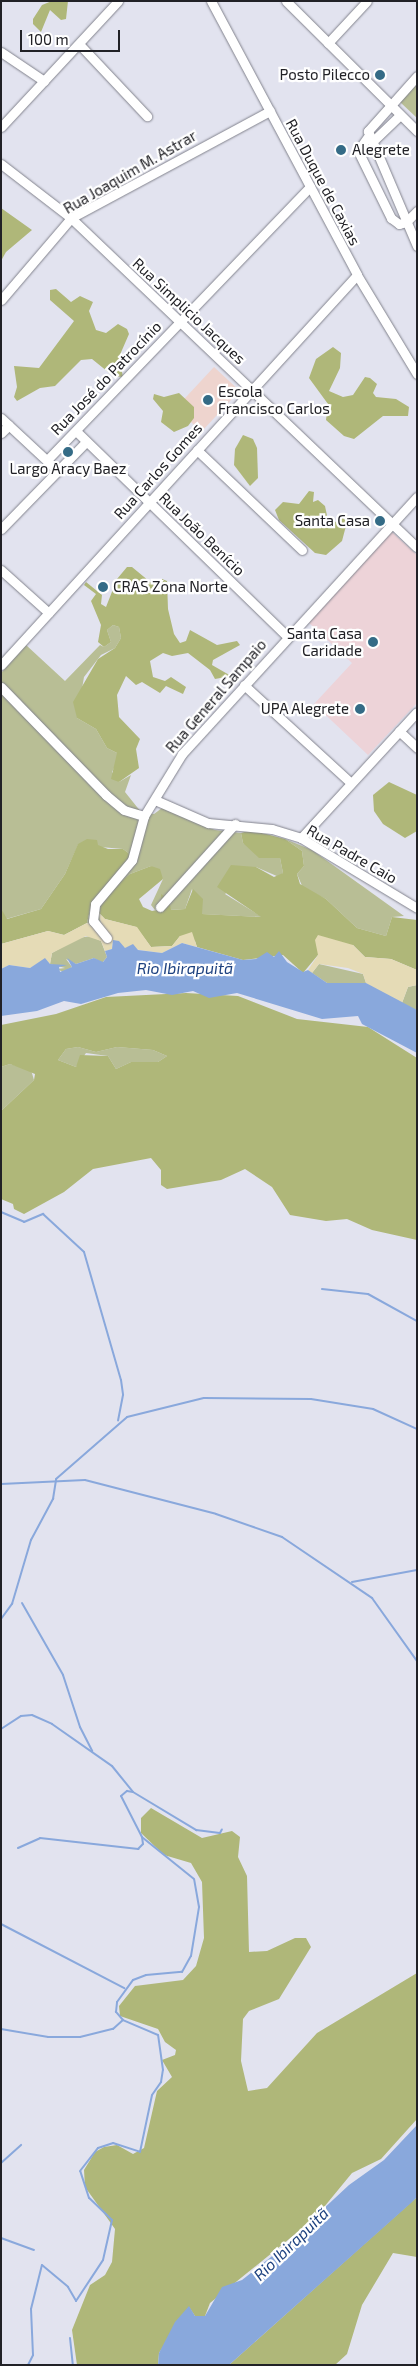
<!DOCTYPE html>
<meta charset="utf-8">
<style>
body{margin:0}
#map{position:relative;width:418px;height:2366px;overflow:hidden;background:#e2e3ef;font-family:"Exo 2",sans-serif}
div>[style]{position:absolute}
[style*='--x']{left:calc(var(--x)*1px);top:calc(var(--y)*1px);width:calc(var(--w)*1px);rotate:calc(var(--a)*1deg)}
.education>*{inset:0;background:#eed4ce;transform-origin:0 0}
.medical>*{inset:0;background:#edd3d8}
.green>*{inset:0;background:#b8be95}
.forest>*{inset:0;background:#afb779}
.sand>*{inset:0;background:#e5dbb6}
.water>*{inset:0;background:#89a8dc}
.stream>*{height:2px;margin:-1px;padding:0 1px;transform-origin:1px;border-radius:1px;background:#89a8dc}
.roads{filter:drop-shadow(0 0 1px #82838d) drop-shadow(0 0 1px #82838d)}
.minor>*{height:9px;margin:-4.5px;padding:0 4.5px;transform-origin:4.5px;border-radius:4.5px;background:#fff}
.dots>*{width:14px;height:14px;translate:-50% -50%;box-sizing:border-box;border:2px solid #fff;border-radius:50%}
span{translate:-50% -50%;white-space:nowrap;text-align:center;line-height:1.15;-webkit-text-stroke:4.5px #fff;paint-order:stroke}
.poi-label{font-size:15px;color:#212126}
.right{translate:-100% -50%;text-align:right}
.left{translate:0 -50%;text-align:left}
.street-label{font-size:15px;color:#212126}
.water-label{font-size:16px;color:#1e4280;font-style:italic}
.frame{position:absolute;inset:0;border:2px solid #212126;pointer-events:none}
.scale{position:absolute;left:20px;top:30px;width:100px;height:22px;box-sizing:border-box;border:2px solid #212126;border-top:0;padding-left:6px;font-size:15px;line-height:18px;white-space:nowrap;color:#212126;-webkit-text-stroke:4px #fff;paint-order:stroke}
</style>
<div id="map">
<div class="education">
<div style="left:214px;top:367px;width:35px;height:56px;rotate:43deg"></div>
</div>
<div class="medical">
<div style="clip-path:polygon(392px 532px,417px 555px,417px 703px,368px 755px,314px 704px,352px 663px,307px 621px)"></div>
</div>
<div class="green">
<div style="clip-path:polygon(417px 84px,417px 118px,400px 102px)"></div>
<div style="clip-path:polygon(113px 625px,119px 627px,121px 638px,115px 648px,101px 655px,84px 677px,77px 718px,96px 729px,107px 748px,117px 753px,119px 758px,112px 772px,119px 782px,131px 775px,125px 792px,141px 812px,154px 814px,162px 808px,215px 830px,241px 833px,243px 843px,280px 858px,283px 873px,279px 877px,256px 867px,225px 894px,262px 917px,201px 914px,192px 889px,185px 909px,170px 910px,169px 899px,155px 910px,151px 905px,163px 879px,151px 866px,130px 874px,98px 908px,102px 928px,87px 923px,90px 910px,131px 855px,123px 849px,78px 845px,65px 874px,41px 909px,6px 919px,1px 908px,1px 673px,26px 645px,65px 681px,100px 645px,104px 647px,111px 642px,107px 630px)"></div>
<div style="clip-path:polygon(285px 839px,312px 850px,404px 916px,392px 917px,386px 936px,357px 928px,326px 899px,303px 888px,297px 874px,304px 866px,302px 851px)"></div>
<div style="clip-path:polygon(91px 936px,101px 941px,107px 957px,102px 963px,94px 958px,76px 964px,66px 959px,72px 967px,63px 972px,57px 969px,65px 968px,50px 964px,52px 953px,78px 938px)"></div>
<div style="clip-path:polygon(319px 964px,363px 974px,366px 983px,327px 983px,312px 973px)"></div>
<div style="clip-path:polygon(417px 985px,417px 1010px,407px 1008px,402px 1003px,408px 987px)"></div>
<div style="clip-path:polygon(78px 1047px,96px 1052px,117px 1047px,153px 1050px,167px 1056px,158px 1062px,131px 1062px,116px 1069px,108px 1056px,86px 1053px,76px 1067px,58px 1060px,66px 1049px)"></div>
<div style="clip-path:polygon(10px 1064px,31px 1070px,34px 1080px,1px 1111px,1px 1067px)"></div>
</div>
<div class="forest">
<div style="clip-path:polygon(52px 1px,68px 1px,66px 19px,61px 20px,50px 10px,41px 32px,33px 24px,33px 19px,42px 5px)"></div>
<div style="clip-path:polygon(1px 208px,32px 230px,6px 252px,1px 261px)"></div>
<div style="clip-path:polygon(56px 289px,71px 302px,80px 296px,93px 302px,89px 311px,96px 330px,106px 333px,118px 324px,127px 329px,129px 334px,119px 357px,123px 377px,113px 376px,92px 359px,81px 360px,55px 386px,40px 388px,17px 401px,14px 397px,17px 387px,14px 366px,39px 368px,74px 321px,50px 300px,50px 290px)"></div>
<div style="clip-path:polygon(333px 347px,341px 353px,340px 368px,329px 391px,343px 397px,353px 395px,365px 377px,370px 378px,377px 384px,373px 393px,376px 397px,396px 399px,409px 407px,408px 416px,383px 416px,354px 439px,344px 436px,326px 420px,328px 404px,309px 378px,316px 359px)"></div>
<div style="clip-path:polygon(179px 393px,194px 407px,194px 418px,188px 426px,174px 432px,161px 422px,163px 411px,153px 399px,154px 394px,164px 397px)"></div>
<div style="clip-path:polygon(243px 435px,253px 439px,257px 448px,258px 478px,250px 486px,234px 465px,235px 449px)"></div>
<div style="clip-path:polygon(309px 491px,314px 492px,313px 502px,318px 500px,325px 506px,329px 525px,343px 518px,347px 522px,342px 541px,326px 555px,315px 553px,279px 520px,275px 510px,283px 502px,299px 504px)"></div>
<div style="clip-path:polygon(127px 567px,132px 567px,155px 586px,162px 579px,167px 581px,168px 609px,174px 634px,180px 643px,186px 641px,190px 630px,217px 645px,237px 641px,240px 645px,213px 660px,212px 665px,238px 680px,234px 683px,226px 677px,215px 679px,210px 670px,188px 653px,172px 656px,163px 653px,150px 661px,153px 677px,165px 681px,171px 677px,186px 687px,183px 694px,166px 686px,160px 693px,142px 682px,136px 685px,126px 676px,117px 695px,119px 717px,140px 739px,136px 749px,139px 768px,119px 782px,111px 779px,117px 753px,107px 748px,96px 729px,77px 718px,73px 702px,98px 659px,115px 648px,121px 638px,119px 627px,113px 625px,107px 630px,111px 642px,104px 647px,98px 642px,101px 625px,91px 601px,96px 594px,84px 585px,86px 582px,102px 595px,101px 604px,106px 607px,117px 579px)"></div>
<div style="clip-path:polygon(389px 782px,417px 795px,417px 831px,405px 838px,383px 824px,374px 811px,373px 795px)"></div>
<div style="clip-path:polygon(251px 830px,285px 839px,302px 851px,304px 866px,297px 874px,300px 884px,326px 899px,357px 928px,386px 936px,392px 917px,417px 920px,417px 970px,391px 959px,365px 957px,353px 945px,318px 955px,303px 973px,283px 955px,243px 960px,197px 947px,195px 941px,180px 936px,172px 946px,151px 947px,136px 927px,105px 919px,99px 913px,102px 898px,130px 874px,151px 866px,160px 869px,163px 879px,139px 899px,143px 907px,152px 911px,162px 909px,161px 894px,169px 899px,171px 910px,185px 909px,193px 889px,203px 899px,202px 914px,261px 917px,217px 887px,231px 865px,256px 867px,274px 877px,283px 873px,280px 858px,259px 858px,243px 843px,241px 833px)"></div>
<div style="clip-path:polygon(87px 839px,97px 840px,98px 845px,108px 849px,123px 849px,131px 855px,90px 910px,87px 923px,64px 935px,48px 931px,1px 944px,1px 908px,7px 919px,41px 909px,65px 874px,78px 844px)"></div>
<div style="clip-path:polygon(evenodd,186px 993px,238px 996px,297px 1019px,368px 1027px,417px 1058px,417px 1240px,372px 1230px,347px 1219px,326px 1221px,290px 1215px,272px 1187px,245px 1169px,221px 1180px,167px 1189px,161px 1185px,161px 1170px,151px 1158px,93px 1169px,64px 1192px,24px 1214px,14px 1209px,13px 1204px,1px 1199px,1px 1111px,34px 1080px,35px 1074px,10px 1064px,1px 1067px,1px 1025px,56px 1014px,106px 997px,186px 993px,78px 1047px,96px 1052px,117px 1047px,153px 1050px,167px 1056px,158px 1062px,131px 1062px,116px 1069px,108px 1056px,80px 1055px,76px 1067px,58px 1060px,66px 1049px,78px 1047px)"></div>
<div style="clip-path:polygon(151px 1808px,202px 1838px,232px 1831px,240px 1837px,238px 1857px,247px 1876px,249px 1952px,267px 1951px,295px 1938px,306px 1938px,311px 1947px,279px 1999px,249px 2011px,243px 2019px,241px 2061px,248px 2091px,267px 2088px,317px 2033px,417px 1973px,417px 2119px,381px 2159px,352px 2173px,315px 2218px,210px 2303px,205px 2316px,195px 2316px,189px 2307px,159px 2353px,158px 2365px,77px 2365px,72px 2330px,90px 2285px,105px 2275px,112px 2262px,115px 2229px,85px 2187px,84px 2170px,95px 2152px,104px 2147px,117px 2145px,133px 2154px,144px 2148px,157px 2091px,172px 2077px,162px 2060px,175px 2055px,176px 2050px,165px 2042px,158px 2029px,120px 2016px,119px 2006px,135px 1986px,183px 1980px,196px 1966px,204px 1938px,202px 1882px,191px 1863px,164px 1855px,141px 1833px,141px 1818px)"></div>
<div style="clip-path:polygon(417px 2197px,417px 2257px,393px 2253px,362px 2305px,347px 2354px,335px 2365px,229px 2365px)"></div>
</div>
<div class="sand">
<div style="clip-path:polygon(99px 913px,105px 919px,137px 927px,151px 947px,172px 946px,180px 936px,192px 932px,197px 947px,182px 943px,162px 953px,125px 948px,113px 940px,112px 949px,105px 951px,101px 941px,86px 936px,52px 953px,50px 964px,45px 959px,30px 968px,9px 965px,1px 969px,1px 944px,48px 931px,64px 935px,87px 923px,102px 928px)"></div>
<div style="clip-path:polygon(318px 935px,353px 945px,365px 957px,391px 959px,417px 970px,417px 985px,408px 987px,402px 1003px,385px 996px,366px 983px,363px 974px,348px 968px,319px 964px,312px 973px,308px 970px,318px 955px,315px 940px)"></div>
</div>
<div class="water">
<div style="clip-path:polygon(113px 940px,119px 941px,125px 948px,133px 944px,138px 950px,162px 953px,182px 943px,243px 960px,256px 959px,267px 952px,274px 957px,279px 951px,287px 962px,303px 972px,308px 970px,327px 983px,366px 983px,417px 1010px,417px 1053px,362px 1024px,358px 1016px,322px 1019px,237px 993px,209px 998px,193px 991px,172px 995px,146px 990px,118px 993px,81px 1004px,64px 1001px,37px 1011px,1px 1016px,1px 969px,9px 965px,30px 968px,45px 958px,50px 964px,67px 965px,59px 967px,60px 972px,72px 967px,67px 958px,76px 964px,94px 958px,103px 962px,107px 957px,105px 951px,112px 949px)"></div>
<div style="clip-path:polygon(417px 2125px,417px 2197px,411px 2203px,229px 2365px,158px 2365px,159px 2353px,175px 2322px,189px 2306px,195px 2316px,205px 2316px,222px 2287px,242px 2280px,276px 2253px,349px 2185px,384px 2160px)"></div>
</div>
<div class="stream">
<div style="--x:1;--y:1212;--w:25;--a:23"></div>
<div style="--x:24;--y:1222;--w:21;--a:-23"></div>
<div style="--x:43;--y:1214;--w:56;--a:42.8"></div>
<div style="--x:84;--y:1252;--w:133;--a:73.9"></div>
<div style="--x:121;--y:1380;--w:15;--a:82"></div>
<div style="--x:123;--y:1395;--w:26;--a:101"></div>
<div style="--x:322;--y:1289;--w:46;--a:6.2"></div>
<div style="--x:368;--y:1294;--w:56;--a:28.9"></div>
<div style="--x:1;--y:1484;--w:84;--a:-2.7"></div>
<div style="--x:85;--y:1480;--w:135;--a:14.5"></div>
<div style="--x:216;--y:1514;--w:70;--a:19.2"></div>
<div style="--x:282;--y:1537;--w:109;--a:34.1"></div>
<div style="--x:372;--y:1598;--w:77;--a:54.5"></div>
<div style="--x:352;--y:1582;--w:66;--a:-10.5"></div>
<div style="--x:22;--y:1603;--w:83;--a:60.3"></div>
<div style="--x:63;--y:1675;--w:55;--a:71.9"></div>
<div style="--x:80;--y:1727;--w:27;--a:63"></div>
<div style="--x:1;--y:1619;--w:19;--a:-54"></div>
<div style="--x:12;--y:1604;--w:67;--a:-73.5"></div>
<div style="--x:31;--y:1540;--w:47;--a:-61.8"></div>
<div style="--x:53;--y:1499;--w:20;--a:-81"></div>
<div style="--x:56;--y:1479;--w:94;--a:-41.1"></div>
<div style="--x:127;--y:1417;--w:79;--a:-13.9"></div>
<div style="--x:204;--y:1398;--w:107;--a:0.5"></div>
<div style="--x:311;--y:1399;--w:63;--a:9.2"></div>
<div style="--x:373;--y:1409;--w:48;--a:24.4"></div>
<div style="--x:1;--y:1729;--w:24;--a:-33"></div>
<div style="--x:21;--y:1716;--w:11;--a:-5"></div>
<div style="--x:32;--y:1715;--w:22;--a:24"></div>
<div style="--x:52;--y:1724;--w:73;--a:35"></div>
<div style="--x:112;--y:1766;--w:33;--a:51"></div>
<div style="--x:18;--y:1848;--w:24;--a:-24"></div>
<div style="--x:40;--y:1838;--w:99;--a:6.4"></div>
<div style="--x:138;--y:1849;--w:7;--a:-45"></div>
<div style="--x:143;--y:1844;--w:7;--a:-98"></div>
<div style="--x:1;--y:1924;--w:139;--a:27.5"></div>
<div style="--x:1;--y:2029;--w:48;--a:9.7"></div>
<div style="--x:48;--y:2037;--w:32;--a:0"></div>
<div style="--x:80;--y:2037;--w:34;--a:-14"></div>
<div style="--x:113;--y:2029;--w:13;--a:-42"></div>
<div style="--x:1;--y:2163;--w:27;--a:-42"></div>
<div style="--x:1;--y:2238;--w:35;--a:20"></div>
<div style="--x:76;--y:2301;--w:49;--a:-56.6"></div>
<div style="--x:103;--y:2260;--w:41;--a:-77.3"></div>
<div style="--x:112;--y:2220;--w:32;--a:-136"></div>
<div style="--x:89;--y:2198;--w:28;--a:-108"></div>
<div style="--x:80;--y:2171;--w:29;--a:-52"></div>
<div style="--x:98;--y:2148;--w:16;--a:-18"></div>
<div style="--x:113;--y:2143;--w:28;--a:18"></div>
<div style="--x:140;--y:2152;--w:58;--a:-78.1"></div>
<div style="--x:152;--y:2095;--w:16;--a:-55"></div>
<div style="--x:161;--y:2082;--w:12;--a:-81"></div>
<div style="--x:163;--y:2070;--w:35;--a:-98"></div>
<div style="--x:158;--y:2035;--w:38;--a:-157"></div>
<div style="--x:123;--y:2020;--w:11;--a:-131"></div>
<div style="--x:116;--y:2012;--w:10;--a:-84"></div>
<div style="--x:117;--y:2002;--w:27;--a:-54"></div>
<div style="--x:133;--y:1980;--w:14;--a:-21"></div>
<div style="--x:146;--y:1975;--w:36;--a:-5"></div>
<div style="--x:182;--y:1972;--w:18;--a:-61"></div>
<div style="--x:191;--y:1956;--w:50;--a:-80.7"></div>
<div style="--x:199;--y:1907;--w:28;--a:-100"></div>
<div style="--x:194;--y:1879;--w:67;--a:-141.1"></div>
<div style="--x:142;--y:1837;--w:46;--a:-117.1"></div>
<div style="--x:121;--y:1796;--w:8;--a:-40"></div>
<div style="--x:127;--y:1791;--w:6;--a:9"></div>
<div style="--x:133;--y:1792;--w:74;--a:31.1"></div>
<div style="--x:196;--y:1830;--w:24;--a:7"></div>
<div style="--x:220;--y:1833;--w:4;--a:-63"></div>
<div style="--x:70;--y:2338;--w:27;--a:84"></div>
<div style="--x:28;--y:2365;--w:11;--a:-63"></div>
<div style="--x:33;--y:2355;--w:46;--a:-92.5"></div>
<div style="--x:31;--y:2309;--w:45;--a:-76"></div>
<div style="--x:42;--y:2265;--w:34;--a:40"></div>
<div style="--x:68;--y:2287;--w:16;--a:60"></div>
</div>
<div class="roads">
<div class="minor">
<div style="--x:211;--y:1;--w:310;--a:61.9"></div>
<div style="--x:357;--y:275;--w:116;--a:58.8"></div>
<div style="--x:286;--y:1;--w:185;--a:44.8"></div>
<div style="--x:328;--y:43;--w:57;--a:-47.1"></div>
<div style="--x:80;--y:45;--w:98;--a:46.7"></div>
<div style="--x:1;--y:52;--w:52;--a:34"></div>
<div style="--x:417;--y:76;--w:74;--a:131.7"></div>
<div style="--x:368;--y:131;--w:125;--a:66.9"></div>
<div style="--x:1;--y:127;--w:172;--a:-47.1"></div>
<div style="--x:369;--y:135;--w:19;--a:125"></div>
<div style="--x:358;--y:151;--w:75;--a:63.8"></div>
<div style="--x:391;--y:218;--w:10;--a:37"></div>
<div style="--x:399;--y:224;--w:7;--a:-16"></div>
<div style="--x:372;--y:142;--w:39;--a:-44"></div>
<div style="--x:1;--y:164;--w:88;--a:37.6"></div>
<div style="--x:71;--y:218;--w:477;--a:43.6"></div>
<div style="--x:406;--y:222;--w:16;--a:-45"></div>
<div style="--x:1;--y:300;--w:108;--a:-49.5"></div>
<div style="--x:71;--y:218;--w:226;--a:-28.3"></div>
<div style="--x:1;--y:418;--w:78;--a:42.9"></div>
<div style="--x:76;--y:431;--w:294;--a:44.2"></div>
<div style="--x:1;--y:433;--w:11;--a:-45"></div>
<div style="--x:197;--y:450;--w:145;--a:43.6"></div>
<div style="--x:48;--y:459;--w:378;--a:-46.1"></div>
<div style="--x:1;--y:529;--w:122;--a:-45.7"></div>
<div style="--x:1;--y:570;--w:64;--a:41.9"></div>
<div style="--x:1;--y:665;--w:528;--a:-47.61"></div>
<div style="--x:244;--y:685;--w:144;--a:42.5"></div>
<div style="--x:1;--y:687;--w:151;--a:45.8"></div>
<div style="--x:106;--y:795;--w:23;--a:40"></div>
<div style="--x:124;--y:810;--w:21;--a:17"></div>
<div style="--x:399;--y:731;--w:25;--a:43"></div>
<div style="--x:155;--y:800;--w:58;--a:23.5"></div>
<div style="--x:208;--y:823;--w:64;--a:5.4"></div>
<div style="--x:272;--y:829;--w:30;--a:17"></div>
<div style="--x:301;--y:838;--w:135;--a:31.1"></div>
<div style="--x:301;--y:838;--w:171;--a:-47.4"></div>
<div style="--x:160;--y:907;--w:112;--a:-47.9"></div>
<div style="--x:107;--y:938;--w:22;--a:-129"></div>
<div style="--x:93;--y:921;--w:17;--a:-83"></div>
<div style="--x:95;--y:904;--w:57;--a:-49.9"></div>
<div style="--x:132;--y:860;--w:46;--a:-74.7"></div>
<div style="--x:144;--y:816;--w:73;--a:-58.5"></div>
<div style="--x:182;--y:754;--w:348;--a:-47.6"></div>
</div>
</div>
<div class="dots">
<div style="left:380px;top:75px;background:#346b86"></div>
<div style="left:341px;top:150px;background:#346b86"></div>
<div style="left:208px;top:400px;background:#346b86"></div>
<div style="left:68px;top:452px;background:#346b86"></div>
<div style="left:380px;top:521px;background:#346b86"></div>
<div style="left:103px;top:587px;background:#346b86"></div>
<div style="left:373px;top:642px;background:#346b86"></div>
<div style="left:360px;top:709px;background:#346b86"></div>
</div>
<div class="poi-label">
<span class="right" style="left:370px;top:75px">Posto Pilecco</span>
<span class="left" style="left:352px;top:150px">Alegrete</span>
<span class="left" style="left:218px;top:400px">Escola<br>Francisco Carlos</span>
<span style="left:68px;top:469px">Largo Aracy Baez</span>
<span class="right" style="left:370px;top:521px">Santa Casa</span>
<span class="left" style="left:113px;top:587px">CRAS Zona Norte</span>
<span class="right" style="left:362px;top:642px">Santa Casa<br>Caridade</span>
<span class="right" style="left:349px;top:709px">UPA Alegrete</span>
</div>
<div class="street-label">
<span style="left:130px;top:172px;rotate:-30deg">Rua Joaquim M. Astrar</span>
<span style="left:323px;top:182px;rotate:62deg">Rua Duque de Caxias</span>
<span style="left:189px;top:311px;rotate:43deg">Rua Simplicio Jacques</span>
<span style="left:106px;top:378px;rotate:-46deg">Rua José do Patrocínio</span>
<span style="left:158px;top:471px;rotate:-48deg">Rua Carlos Gomes</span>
<span style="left:202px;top:534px;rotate:44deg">Rua João Benício</span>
<span style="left:216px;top:696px;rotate:-49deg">Rua General Sampaio</span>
<span style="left:352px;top:854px;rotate:30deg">Rua Padre Caio</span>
</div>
<div class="water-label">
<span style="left:185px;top:968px">Rio Ibirapuitã</span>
<span style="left:291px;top:2244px;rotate:-44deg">Rio Ibirapuitã</span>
</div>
<div class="frame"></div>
<div class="scale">100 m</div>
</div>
